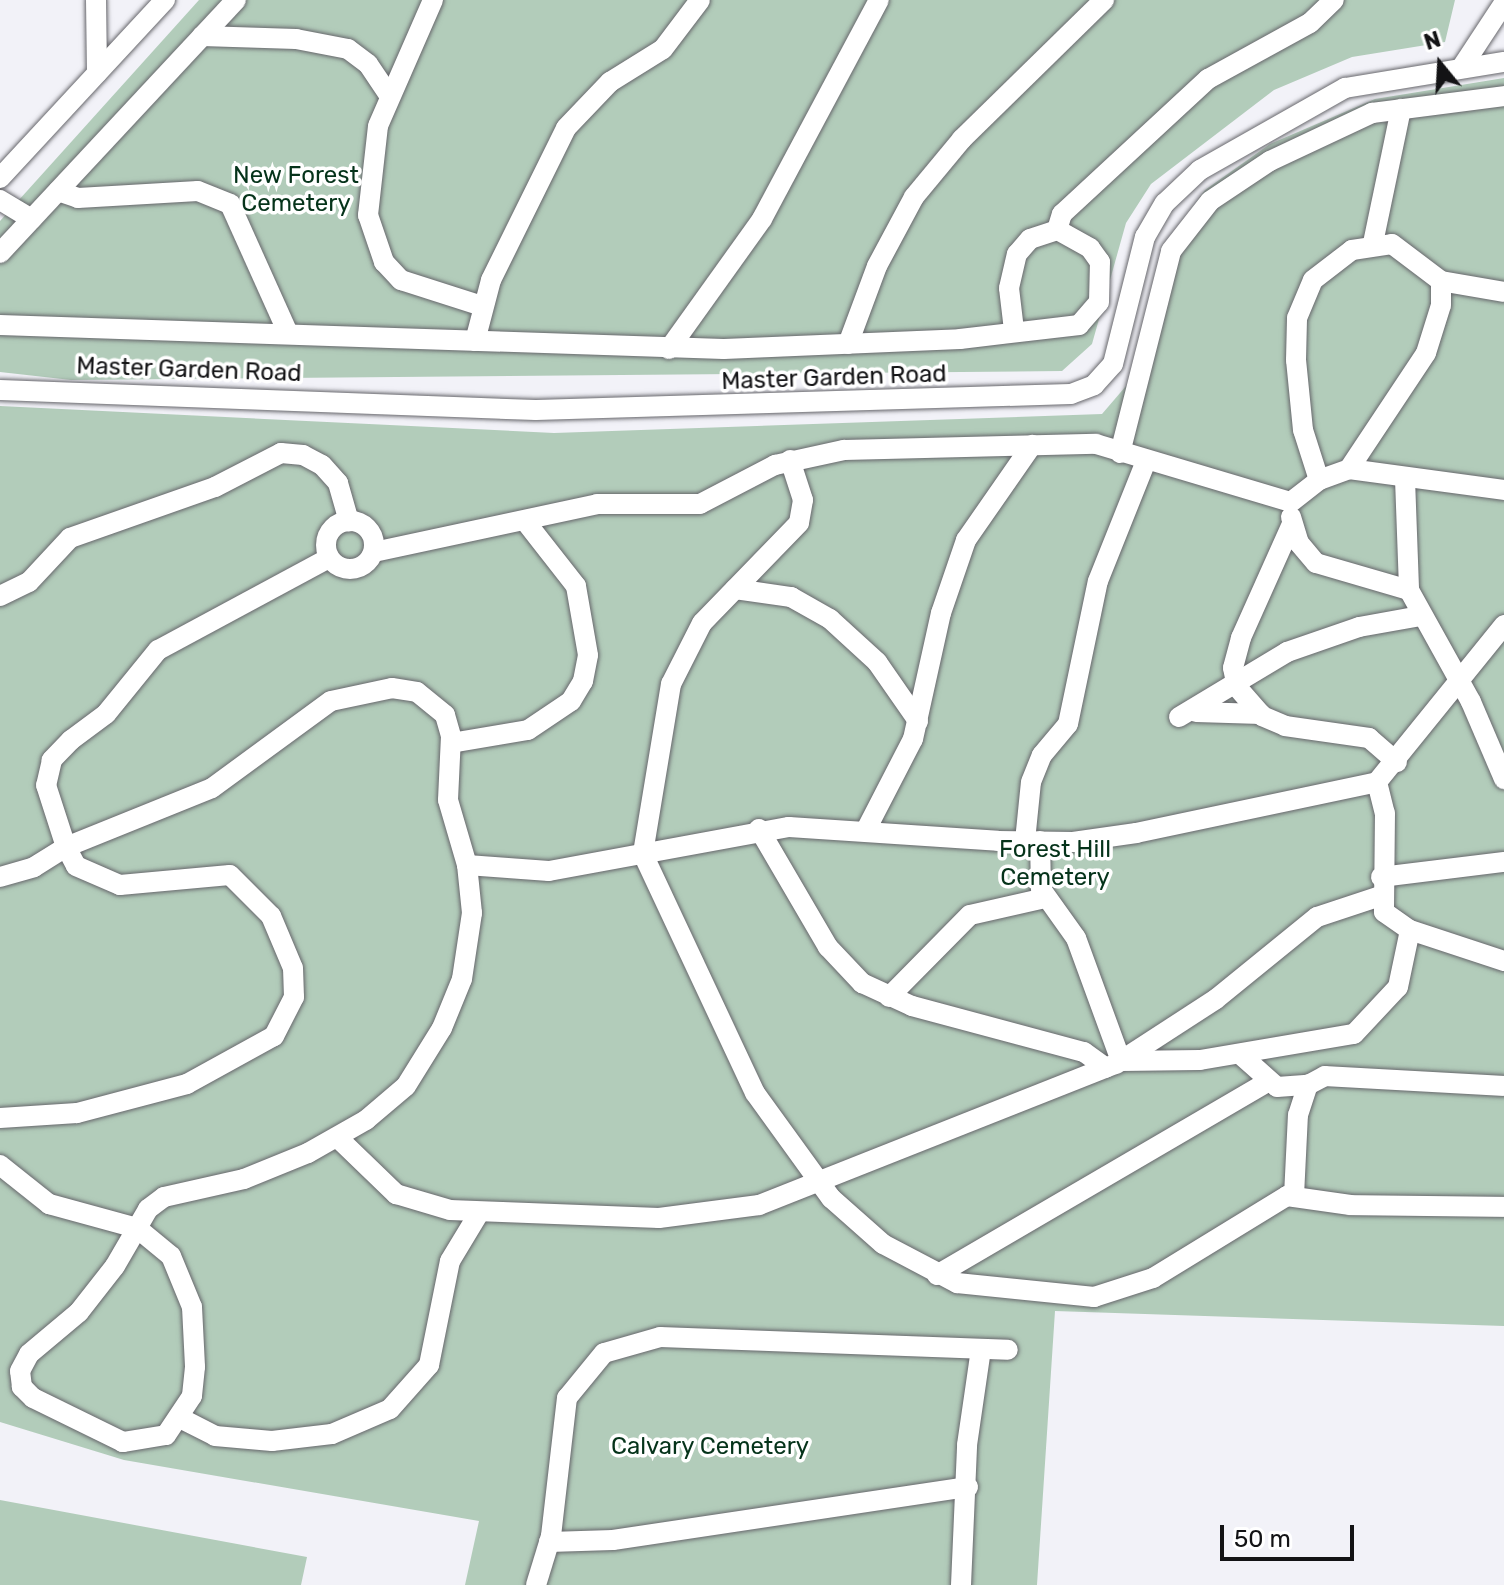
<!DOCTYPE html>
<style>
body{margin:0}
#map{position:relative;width:1504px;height:1585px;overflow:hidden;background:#f2f2f8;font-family:Rubik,sans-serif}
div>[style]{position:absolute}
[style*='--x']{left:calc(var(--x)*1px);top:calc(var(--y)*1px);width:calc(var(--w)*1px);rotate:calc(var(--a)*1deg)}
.green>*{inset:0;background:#b2ccba}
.roads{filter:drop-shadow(0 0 2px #67676c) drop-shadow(0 0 2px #67676c)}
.minor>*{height:20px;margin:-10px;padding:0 10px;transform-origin:10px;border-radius:10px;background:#fff}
.minor>.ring{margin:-10px;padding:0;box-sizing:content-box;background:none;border:20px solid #fff;border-radius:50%}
span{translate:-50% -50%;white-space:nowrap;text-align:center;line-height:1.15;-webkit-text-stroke:7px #fff;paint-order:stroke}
.park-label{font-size:24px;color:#05331a}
.street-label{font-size:24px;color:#131315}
.north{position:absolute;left:1400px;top:24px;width:80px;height:80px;-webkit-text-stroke:6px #fff;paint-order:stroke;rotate:342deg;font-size:22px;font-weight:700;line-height:32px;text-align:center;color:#131315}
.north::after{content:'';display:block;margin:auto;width:28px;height:36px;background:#131315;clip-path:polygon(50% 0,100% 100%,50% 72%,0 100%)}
.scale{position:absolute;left:1220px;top:1525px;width:134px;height:36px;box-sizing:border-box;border:4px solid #131315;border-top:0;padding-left:10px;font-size:24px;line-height:28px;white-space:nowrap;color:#131315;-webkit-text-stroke:6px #fff;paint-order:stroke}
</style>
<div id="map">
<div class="green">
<div style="clip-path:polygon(199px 0,1455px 0,1445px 42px,1352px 57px,1274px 90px,1151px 184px,1126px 223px,1092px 344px,1062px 371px,71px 380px,0 372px,0 221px)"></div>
<div style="clip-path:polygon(1504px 78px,1504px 1326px,1055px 1311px,1037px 1585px,465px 1585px,479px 1521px,124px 1460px,0 1422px,0 406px,554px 433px,1102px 414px,1132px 379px,1164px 247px,1205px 190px,1270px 144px,1375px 99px)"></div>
<div style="clip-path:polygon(0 1500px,307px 1557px,301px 1585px,0 1585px)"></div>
</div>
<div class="roads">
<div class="minor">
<div style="--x:96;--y:0;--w:73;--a:89.2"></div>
<div style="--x:433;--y:0;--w:137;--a:113.6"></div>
<div style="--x:378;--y:126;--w:90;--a:96.4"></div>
<div style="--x:368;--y:215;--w:50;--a:71.2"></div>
<div style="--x:384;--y:262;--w:25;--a:47"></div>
<div style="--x:401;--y:280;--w:85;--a:17.8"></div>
<div style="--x:202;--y:36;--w:94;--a:1.8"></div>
<div style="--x:296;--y:39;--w:53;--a:10.9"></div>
<div style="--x:348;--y:49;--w:25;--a:37"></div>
<div style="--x:368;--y:64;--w:36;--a:56"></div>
<div style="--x:1462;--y:67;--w:77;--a:-56.7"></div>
<div style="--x:0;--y:178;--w:243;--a:-47.2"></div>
<div style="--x:58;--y:191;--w:21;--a:19"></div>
<div style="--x:78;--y:198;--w:120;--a:-3.3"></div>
<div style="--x:198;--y:191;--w:35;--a:22"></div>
<div style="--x:230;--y:204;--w:141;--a:65.8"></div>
<div style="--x:0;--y:200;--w:37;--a:31"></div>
<div style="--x:1373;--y:243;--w:137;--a:-78.2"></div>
<div style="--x:0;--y:253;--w:346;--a:-47"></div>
<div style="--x:0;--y:325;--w:724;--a:1.9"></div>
<div style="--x:724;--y:349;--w:236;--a:-2.4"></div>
<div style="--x:960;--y:339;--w:120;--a:-6.7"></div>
<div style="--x:1079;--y:325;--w:30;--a:-49"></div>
<div style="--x:1099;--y:302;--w:40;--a:-88.6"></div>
<div style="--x:1100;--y:262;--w:17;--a:-126"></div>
<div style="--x:1090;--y:248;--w:38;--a:-151"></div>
<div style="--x:1057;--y:230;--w:17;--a:-73"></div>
<div style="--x:1062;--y:214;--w:199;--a:-42.8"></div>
<div style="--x:1208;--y:79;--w:116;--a:-28.8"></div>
<div style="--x:1310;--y:23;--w:33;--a:-44"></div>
<div style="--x:1014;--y:330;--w:42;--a:-96.8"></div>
<div style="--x:1009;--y:288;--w:35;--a:-77"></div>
<div style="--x:1017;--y:254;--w:20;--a:-49"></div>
<div style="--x:1030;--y:239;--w:28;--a:-18"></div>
<div style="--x:475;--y:341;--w:63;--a:-75.3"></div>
<div style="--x:491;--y:280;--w:169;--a:-63.7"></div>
<div style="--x:566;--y:128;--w:64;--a:-46.3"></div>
<div style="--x:610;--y:82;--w:62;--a:-31.9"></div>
<div style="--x:663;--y:49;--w:61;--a:-52.9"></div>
<div style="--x:848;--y:344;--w:83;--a:-69.6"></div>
<div style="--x:877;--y:266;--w:78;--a:-61.8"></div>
<div style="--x:914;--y:197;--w:75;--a:-50.4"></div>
<div style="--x:962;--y:139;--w:199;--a:-44.4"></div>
<div style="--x:669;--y:349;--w:160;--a:-54.4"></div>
<div style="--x:762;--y:219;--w:248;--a:-61.9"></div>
<div style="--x:0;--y:390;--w:536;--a:2.14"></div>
<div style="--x:536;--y:410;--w:535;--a:-1.71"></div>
<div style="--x:1071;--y:394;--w:25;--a:-21"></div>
<div style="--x:1094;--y:385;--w:28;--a:-48"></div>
<div style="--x:1113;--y:364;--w:131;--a:-75.9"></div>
<div style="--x:1145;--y:237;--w:39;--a:-60"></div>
<div style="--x:1165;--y:203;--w:48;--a:-43.3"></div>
<div style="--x:1200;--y:170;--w:167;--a:-29.5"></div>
<div style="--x:1345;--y:88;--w:161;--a:-9.3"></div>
<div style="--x:1120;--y:453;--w:208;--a:-75.8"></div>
<div style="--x:1171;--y:251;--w:63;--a:-52"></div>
<div style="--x:1210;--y:201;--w:72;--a:-33.7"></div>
<div style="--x:1270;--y:161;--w:113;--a:-25.2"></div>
<div style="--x:1372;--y:113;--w:133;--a:-7.3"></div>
<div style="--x:790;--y:460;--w:42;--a:72"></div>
<div style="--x:803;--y:500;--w:23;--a:100"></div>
<div style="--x:799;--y:523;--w:139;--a:134.1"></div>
<div style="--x:702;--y:623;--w:68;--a:116.9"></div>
<div style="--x:671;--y:684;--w:172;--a:99.4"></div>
<div style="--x:643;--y:854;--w:264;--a:64.9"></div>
<div style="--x:755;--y:1093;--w:130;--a:54.1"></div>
<div style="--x:831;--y:1198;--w:69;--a:41.5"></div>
<div style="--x:883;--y:1244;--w:84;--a:27.8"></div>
<div style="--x:957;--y:1283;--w:138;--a:5.8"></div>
<div style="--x:1094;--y:1297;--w:62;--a:-17.9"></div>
<div style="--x:1153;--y:1278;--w:157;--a:-31.5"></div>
<div style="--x:1287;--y:1196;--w:64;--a:8.1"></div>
<div style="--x:1350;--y:1205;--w:154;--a:0.7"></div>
<div style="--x:1349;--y:469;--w:139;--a:-56.4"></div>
<div style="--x:1426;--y:353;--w:50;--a:-72.6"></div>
<div style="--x:1441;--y:305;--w:24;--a:-90"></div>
<div style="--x:1405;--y:479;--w:111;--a:87.9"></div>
<div style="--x:1409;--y:590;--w:128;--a:61"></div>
<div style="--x:1471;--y:702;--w:84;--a:66.8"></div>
<div style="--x:1319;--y:480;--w:52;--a:-107.7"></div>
<div style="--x:1303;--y:430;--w:70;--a:-95.7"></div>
<div style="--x:1296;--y:360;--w:42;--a:-88.6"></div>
<div style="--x:1297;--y:318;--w:41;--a:-67.2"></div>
<div style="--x:1313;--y:280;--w:49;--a:-37.6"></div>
<div style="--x:1352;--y:250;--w:40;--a:-8.5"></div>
<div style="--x:1392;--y:244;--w:61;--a:37.1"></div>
<div style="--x:1441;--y:281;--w:64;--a:9.9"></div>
<div style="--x:1291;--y:517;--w:27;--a:73"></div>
<div style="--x:1299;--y:543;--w:26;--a:50"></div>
<div style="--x:1316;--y:563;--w:97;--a:16.2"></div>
<div class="ring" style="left:326px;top:521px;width:28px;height:28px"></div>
<div style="--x:1291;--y:526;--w:123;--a:114.1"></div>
<div style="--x:1241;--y:638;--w:31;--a:105"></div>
<div style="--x:1233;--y:668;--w:19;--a:78"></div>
<div style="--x:1237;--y:687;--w:38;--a:49"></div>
<div style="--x:1262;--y:716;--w:25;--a:23"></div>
<div style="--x:1285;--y:726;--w:85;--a:8.1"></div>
<div style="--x:1369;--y:738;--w:37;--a:41"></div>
<div style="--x:374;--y:552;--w:228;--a:-12.1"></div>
<div style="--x:597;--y:504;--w:103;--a:0"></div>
<div style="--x:700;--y:504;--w:85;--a:-27.5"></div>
<div style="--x:775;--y:465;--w:71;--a:-12.3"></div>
<div style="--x:844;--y:450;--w:252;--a:-1.4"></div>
<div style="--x:1096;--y:444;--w:203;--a:16.6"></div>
<div style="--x:1291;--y:502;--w:36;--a:-38"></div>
<div style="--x:1319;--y:480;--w:32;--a:-20"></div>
<div style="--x:1349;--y:469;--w:156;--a:7.7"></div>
<div style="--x:329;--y:558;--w:194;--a:151.7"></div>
<div style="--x:158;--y:650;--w:82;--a:129.1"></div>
<div style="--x:106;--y:714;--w:44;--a:143.4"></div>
<div style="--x:71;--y:740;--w:28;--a:134"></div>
<div style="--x:52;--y:760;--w:26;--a:103"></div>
<div style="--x:46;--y:785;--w:65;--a:72.1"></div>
<div style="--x:66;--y:847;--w:157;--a:-22"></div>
<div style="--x:212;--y:788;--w:147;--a:-36.2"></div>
<div style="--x:331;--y:701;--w:62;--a:-12"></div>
<div style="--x:392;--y:688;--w:25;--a:9"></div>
<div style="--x:417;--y:692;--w:36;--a:39"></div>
<div style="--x:445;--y:715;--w:22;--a:74"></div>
<div style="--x:451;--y:736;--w:64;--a:92.7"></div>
<div style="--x:448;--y:800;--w:68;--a:73.7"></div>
<div style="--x:467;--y:865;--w:82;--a:4.2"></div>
<div style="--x:549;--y:871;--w:244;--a:-10.4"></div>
<div style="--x:789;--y:827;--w:209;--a:3.8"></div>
<div style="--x:998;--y:841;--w:75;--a:0.8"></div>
<div style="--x:1073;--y:842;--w:64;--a:-8.1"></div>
<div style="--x:1136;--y:833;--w:246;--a:-11.9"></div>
<div style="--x:1377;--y:782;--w:202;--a:-51"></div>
<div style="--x:735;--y:589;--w:57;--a:8.1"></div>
<div style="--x:791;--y:597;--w:45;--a:29.4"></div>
<div style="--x:830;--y:619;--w:64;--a:42.5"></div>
<div style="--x:877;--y:662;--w:72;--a:55.2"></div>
<div style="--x:0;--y:596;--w:32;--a:-26"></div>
<div style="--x:29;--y:582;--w:60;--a:-47"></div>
<div style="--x:70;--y:538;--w:154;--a:-19.4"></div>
<div style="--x:215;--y:487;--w:74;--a:-27.3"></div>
<div style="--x:281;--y:453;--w:22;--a:5"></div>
<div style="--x:303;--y:455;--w:21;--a:28"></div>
<div style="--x:322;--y:465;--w:24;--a:48"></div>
<div style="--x:338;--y:483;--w:40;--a:74"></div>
<div style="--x:1196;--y:712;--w:65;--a:1.8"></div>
<div style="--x:1179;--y:717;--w:126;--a:-31"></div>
<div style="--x:1287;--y:652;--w:76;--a:-19.1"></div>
<div style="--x:1359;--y:627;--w:63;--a:-10.1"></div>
<div style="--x:451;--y:743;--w:78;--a:-9.6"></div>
<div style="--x:528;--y:730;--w:52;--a:-34"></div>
<div style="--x:571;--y:701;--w:23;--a:-59"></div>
<div style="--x:583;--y:681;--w:26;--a:-79"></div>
<div style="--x:588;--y:655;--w:70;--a:-99.9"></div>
<div style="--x:576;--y:586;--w:83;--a:-128.1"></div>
<div style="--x:1377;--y:782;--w:32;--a:76"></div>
<div style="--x:1385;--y:813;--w:99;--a:90.6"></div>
<div style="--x:1384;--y:912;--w:32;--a:35"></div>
<div style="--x:1410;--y:930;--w:99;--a:18.3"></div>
<div style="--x:867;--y:828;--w:100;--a:-62.7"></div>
<div style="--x:913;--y:739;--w:129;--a:-77.5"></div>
<div style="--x:941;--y:613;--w:77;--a:-71.1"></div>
<div style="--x:966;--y:540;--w:116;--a:-55.2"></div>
<div style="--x:759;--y:829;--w:137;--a:59.7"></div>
<div style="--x:828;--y:947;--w:50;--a:46.6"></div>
<div style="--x:862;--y:983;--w:55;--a:24.7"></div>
<div style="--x:912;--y:1006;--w:178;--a:15"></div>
<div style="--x:1084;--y:1052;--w:27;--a:36"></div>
<div style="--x:1025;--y:841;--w:59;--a:-84.2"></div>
<div style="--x:1031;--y:782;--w:29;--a:-68"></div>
<div style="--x:1042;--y:755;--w:40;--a:-50"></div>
<div style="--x:1068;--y:724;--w:146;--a:-78.2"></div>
<div style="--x:1098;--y:581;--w:129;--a:-68.2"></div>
<div style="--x:1040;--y:841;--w:48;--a:88.8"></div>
<div style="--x:1041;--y:889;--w:60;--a:54.5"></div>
<div style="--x:1076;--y:938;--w:131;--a:69.9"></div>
<div style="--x:1121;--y:1061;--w:79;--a:-0.7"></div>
<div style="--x:1200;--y:1060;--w:156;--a:-9.6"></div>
<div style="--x:1354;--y:1034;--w:64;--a:-46.9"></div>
<div style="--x:1398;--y:987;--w:58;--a:-78.1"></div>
<div style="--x:0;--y:877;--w:35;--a:-16"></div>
<div style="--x:34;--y:867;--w:38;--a:-32"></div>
<div style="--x:66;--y:847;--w:21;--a:62"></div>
<div style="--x:76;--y:866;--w:48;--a:23.4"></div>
<div style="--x:120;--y:885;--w:110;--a:-5.2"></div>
<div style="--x:230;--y:875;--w:58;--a:45"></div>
<div style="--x:271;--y:916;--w:56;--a:67.1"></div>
<div style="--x:293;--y:968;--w:29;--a:88"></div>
<div style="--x:294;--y:997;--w:44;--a:117.1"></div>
<div style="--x:274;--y:1036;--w:99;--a:151.1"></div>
<div style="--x:187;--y:1084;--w:114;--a:165.2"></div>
<div style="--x:77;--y:1113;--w:77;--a:176.3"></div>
<div style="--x:1381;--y:877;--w:124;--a:-7"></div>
<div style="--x:889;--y:997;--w:115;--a:-45.4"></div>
<div style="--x:970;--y:915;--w:77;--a:-12.8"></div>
<div style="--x:1241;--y:1055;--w:48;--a:41.6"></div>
<div style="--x:1277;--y:1087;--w:31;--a:-4"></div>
<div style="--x:338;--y:1138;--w:81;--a:44"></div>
<div style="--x:396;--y:1194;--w:56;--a:16.5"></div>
<div style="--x:450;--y:1210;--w:209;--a:2.2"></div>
<div style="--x:659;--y:1218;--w:101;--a:-7.4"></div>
<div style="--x:759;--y:1205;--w:384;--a:-21.6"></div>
<div style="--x:1116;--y:1064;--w:119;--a:-33"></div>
<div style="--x:1216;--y:999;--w:130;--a:-39.1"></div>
<div style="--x:1317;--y:917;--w:66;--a:-18.4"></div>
<div style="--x:0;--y:1165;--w:63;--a:38.5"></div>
<div style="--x:49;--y:1204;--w:91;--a:15.3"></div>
<div style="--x:137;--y:1228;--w:44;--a:39.5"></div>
<div style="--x:171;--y:1256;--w:55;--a:67.6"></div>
<div style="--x:192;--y:1307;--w:60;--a:87.1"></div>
<div style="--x:195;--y:1367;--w:29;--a:96"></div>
<div style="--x:192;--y:1396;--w:47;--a:123.7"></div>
<div style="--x:166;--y:1435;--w:44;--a:170.8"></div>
<div style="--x:123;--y:1442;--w:100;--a:-153.9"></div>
<div style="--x:33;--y:1398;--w:16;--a:-135"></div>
<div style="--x:22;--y:1387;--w:16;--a:-97"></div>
<div style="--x:20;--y:1371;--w:19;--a:-62"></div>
<div style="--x:29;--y:1354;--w:65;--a:-40"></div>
<div style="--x:79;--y:1312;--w:58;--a:-52"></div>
<div style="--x:115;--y:1266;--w:66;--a:-59.9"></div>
<div style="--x:148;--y:1209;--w:20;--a:-37"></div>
<div style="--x:164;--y:1197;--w:82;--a:-12.7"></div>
<div style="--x:244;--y:1179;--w:69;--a:-22.1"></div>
<div style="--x:308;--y:1153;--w:67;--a:-29.6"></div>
<div style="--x:366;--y:1120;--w:52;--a:-40.4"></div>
<div style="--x:406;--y:1086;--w:68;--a:-58.2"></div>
<div style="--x:442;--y:1028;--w:53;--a:-67.8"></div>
<div style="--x:462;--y:979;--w:67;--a:-81.4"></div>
<div style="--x:472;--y:913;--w:48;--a:-95.9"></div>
<div style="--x:1294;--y:1196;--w:81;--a:-87.2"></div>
<div style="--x:1298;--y:1115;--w:32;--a:-72"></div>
<div style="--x:1308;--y:1085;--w:19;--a:-28"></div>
<div style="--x:1325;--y:1076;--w:179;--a:3.2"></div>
<div style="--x:937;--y:1275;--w:382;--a:-30.3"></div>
<div style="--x:180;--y:1418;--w:39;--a:27"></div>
<div style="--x:215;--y:1436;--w:57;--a:5"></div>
<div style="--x:272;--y:1441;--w:60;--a:-6.7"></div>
<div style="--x:332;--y:1434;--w:63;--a:-23.3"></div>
<div style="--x:390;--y:1409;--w:59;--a:-48.4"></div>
<div style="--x:429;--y:1365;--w:106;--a:-78.6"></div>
<div style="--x:450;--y:1261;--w:56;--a:-58.9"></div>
<div style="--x:549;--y:1542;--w:64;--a:-1.8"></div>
<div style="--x:613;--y:1540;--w:359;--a:-8.5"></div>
<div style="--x:536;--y:1585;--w:51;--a:-73"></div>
<div style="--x:551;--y:1536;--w:139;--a:-83.4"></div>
<div style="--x:567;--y:1398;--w:58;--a:-50.6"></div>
<div style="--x:604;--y:1353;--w:58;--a:-15.9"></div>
<div style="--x:660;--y:1337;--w:348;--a:2.1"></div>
<div style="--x:961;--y:1585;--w:140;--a:-87.5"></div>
<div style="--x:967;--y:1445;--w:97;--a:-81.7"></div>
</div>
</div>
<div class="park-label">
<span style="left:296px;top:190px">New Forest<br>Cemetery</span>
<span style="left:1055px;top:864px">Forest Hill<br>Cemetery</span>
<span style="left:710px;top:1447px">Calvary Cemetery</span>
</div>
<div class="street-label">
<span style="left:189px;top:370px;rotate:2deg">Master Garden Road</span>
<span style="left:834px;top:378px;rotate:-2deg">Master Garden Road</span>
</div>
<div class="north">N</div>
<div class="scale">50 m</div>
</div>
